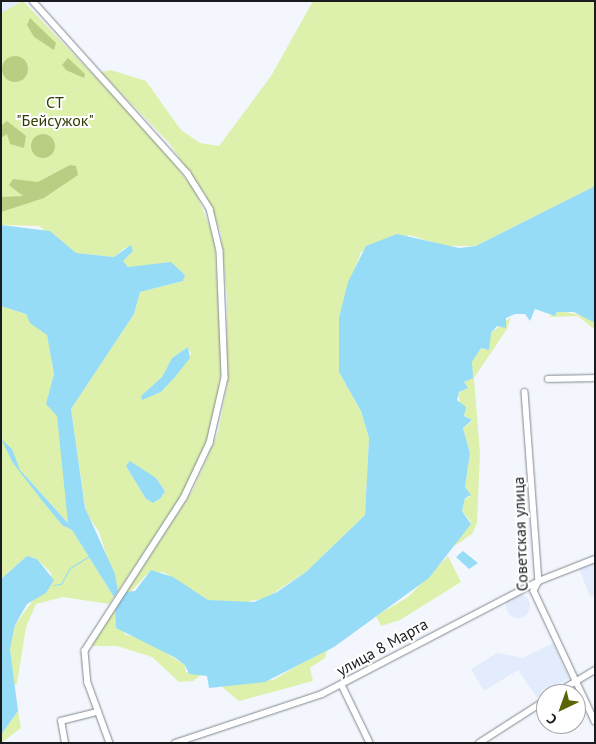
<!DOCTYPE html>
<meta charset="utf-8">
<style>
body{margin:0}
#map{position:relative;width:596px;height:744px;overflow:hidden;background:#f3f7fd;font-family:"PT Sans",sans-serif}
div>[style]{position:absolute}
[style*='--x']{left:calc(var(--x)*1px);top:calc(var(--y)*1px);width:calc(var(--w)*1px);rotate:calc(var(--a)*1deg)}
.built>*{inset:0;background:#e2ecfd}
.round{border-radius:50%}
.green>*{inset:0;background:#def1ac}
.forest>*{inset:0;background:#bace83}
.water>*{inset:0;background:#96dcf7}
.stream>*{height:1px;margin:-0.5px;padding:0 0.5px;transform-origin:0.5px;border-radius:0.5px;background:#96dcf7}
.roads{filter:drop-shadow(0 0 1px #818790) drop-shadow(0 0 1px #818790)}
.minor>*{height:5.5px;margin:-2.75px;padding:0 2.75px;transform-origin:2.75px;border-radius:2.75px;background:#fff}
span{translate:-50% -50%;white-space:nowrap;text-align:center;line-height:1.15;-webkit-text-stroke:4px #fff;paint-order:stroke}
.park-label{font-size:16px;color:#313b02}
.street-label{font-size:16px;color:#191b1e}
.frame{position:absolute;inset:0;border:2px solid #191b1e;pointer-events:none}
.north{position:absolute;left:536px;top:684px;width:50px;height:50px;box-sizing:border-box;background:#fff;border:1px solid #a3a4a5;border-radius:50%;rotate:222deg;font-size:14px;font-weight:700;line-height:20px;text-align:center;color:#191b1e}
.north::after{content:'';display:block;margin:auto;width:18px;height:22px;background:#5b6506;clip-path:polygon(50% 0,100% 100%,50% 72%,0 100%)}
</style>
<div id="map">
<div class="built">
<div style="clip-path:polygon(1px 1px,23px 1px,1px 13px)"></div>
<div style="clip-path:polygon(595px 562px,595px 595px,590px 597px,579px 568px)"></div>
<div class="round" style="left:506px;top:594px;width:24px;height:24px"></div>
<div style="clip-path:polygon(553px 643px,569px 678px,537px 698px,518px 670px,484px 691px,471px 669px,497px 653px,523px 658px)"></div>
</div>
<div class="green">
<div style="clip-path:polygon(evenodd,23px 1px,158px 143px,195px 191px,214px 237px,222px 368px,209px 439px,185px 491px,118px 591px,99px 532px,86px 513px,71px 409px,134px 314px,140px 292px,183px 281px,168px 262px,163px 266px,128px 267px,123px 261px,133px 251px,126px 247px,114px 257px,76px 253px,39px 226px,1px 225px,1px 13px,23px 1px,188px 347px,191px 354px,165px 388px,158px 394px,141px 396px,162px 377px,172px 358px,188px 347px,23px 1px,126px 466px,156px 478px,165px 491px,161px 498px,153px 503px,146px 499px,126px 466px)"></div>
<div style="clip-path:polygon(313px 1px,595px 1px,595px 186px,476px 246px,445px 246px,409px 235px,361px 252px,345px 297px,339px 372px,361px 411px,369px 438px,365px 515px,306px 572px,266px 598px,241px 603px,208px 600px,163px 572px,146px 575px,129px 594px,126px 592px,193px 490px,218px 433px,227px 386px,227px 297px,221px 233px,206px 196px,169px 143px,101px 72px,111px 70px,146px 81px,181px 130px,200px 143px,219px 146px,271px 76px)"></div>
<div style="clip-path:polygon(1px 306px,26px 314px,47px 334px,54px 374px,48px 399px,57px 416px,65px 461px,68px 523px,20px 470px,1px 437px)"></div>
<div style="clip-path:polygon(560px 311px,586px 316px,595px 323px,595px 330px,578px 316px,548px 317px)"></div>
<div style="clip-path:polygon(511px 317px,507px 329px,474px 378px,480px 453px,477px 523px,472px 534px,453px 547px,471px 522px,462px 511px,465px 498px,470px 497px,465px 487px,470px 453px,463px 428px,472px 421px,463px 414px,458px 394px,467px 387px,463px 385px,472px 372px,470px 365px,481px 348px,486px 350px,491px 333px)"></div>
<div style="clip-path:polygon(1px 439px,44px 503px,62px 525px,72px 530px,114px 597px,109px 604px,63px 597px,36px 604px,26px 627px,17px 684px,13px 685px,10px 649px,15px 625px,52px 574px,37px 559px,27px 556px,1px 579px)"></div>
<div style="clip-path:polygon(448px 556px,461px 582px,400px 620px,381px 626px,376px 616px,408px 597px)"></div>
<div style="clip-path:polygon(115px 606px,116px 622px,126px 635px,142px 638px,185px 665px,186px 672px,201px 675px,193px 681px,179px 682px,152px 657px,117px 646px,89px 646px)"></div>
<div style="clip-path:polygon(328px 648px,325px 658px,310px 668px,313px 681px,239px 701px,222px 687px,228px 683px,273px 680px)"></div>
<div style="clip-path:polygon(18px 711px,21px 728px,1px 743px,1px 735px)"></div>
</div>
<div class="forest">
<div style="clip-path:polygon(30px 18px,56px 43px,54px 50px,34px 37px,27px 25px)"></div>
<div class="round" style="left:2px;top:56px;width:26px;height:26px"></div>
<div style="clip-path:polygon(68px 58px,85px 74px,84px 78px,66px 70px,62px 65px)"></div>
<div style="clip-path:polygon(7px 121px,26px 136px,24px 148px,10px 144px,7px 134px,1px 138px,1px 126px)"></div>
<div class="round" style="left:31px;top:134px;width:24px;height:24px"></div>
<div style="clip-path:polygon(70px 165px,76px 166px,78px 175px,44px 198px,1px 212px,1px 197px,23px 196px,9px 185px,13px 179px,38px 182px)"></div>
</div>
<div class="water">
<div style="clip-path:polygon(595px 186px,595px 323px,574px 312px,557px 312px,555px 316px,535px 309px,530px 321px,525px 314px,515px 314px,506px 318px,506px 328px,497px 326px,491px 333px,489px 350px,481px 348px,472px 362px,473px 378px,464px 382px,468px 388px,459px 392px,457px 400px,466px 407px,464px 416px,472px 420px,463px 428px,470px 453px,465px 487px,471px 495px,465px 498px,462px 511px,471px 524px,429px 578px,334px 647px,265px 682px,209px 688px,207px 676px,189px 674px,185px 665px,174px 657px,116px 628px,115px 606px,126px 592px,135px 591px,151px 570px,173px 577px,208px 600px,254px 602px,277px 592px,306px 572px,365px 515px,369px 438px,361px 411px,339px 372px,339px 318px,348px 282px,366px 246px,397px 234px,459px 248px,476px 246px)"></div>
<div style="clip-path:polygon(1px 225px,50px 231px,76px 253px,114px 257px,131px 245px,133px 251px,123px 261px,128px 267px,171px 262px,185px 275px,183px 281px,140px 292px,134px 314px,71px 409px,85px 508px,115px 574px,118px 591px,114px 597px,72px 530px,62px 525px,44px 503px,13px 463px,1px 439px,12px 449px,20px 470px,68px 523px,57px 416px,46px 404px,54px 374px,47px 335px,30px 323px,26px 314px,1px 306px)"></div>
<div style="clip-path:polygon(188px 347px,190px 358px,175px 377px,161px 392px,142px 400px,141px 396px,162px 377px,172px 358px)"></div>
<div style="clip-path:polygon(130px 461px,156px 478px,165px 491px,161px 498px,153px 503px,146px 499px,126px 466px)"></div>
<div style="clip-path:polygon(463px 551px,478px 563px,469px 569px,456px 557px)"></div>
<div style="clip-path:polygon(27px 556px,37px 559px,54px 580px,46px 593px,27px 604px,15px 625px,10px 649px,18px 711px,1px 735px,1px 579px)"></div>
</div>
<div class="stream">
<div style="--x:53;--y:585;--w:8;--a:-7"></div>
<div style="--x:61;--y:584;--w:18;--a:-61"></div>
<div style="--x:70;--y:568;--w:25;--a:-32"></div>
</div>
<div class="roads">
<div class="minor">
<div style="--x:33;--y:1;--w:232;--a:48.1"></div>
<div style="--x:188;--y:174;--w:41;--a:57.8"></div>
<div style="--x:210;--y:209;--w:43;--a:76.6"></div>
<div style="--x:220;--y:251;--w:127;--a:87.7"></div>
<div style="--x:225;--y:378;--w:67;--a:103"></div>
<div style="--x:210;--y:443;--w:61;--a:115.3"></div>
<div style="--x:184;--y:498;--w:182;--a:122.9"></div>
<div style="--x:85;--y:651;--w:32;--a:85"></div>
<div style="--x:88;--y:683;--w:64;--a:69.9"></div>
<div style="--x:548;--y:379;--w:47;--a:-1.2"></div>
<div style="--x:525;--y:392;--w:190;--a:85.8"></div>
<div style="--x:539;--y:581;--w:11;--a:117"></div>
<div style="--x:534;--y:591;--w:144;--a:64.9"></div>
<div style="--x:342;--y:685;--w:64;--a:64.2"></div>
<div style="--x:555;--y:694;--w:47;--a:-31"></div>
<div style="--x:65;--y:743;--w:22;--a:-100"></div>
<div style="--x:61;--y:721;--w:38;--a:-14"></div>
<div style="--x:175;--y:743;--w:155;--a:-18.4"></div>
<div style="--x:322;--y:694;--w:245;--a:-27.5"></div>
<div style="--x:539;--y:581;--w:60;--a:-21.4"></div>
<div style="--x:479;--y:743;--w:80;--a:-32.7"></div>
</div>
</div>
<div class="park-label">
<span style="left:55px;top:111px">СТ<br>"Бейсужок"</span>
</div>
<div class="street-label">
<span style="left:520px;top:534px;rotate:-92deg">Советская улица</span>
<span style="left:382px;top:647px;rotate:-29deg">улица 8 Марта</span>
</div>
<div class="frame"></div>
<div class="north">С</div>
</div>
